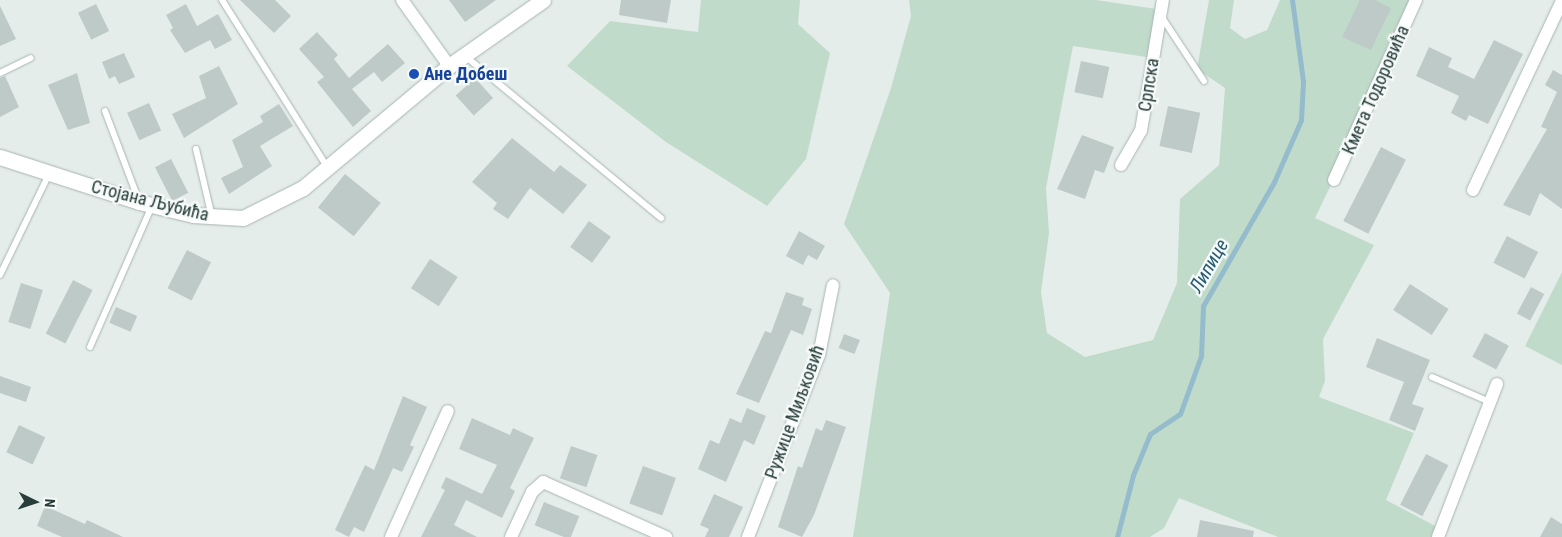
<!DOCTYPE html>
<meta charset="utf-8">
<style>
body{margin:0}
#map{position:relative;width:1562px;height:537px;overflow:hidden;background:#e5edeb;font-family:"Roboto Condensed",sans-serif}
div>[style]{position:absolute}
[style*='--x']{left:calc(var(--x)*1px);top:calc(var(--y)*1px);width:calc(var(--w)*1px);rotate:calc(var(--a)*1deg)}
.green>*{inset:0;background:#c1dbcb}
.stream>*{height:5px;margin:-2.5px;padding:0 2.5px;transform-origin:2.5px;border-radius:2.5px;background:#94bccc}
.building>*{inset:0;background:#becac7;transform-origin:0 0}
.roads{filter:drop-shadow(0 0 1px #a8b5b2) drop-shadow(0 0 1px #a8b5b2)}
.lane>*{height:6px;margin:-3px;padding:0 3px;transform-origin:3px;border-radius:3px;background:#fff}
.street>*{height:12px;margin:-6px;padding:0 6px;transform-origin:6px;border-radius:6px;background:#fff}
.secondary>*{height:15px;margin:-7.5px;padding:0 7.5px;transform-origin:7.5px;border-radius:7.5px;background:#fff}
.dots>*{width:14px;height:14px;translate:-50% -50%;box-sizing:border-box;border:2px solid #f6faf8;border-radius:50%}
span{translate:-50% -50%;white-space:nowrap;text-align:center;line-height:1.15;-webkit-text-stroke:4.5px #f6faf8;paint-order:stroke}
.transit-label{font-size:18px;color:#164399;font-weight:700}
.left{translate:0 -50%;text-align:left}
.street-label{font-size:18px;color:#263d3a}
.water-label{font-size:19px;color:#265c73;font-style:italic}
.north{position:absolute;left:10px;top:477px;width:50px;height:50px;-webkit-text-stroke:4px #f6faf8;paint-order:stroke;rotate:94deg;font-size:14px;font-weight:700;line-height:20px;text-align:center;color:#263d3a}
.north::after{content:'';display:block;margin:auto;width:18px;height:22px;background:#263d3a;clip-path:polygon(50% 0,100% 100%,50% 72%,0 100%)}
</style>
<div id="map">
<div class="green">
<div style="clip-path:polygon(701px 0,800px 0,798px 24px,830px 53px,806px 159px,767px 206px,666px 142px,567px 66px,610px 21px,698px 32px)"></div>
<div style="clip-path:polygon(909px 0,1096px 0,1163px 10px,1153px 58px,1073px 46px,1046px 188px,1049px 233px,1041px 292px,1047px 333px,1085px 357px,1153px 340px,1177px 283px,1180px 199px,1219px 165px,1225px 88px,1197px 69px,1209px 0,1234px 0,1230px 28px,1245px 39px,1267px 30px,1280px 0,1420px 0,1315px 218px,1374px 245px,1323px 339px,1325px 381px,1319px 397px,1414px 433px,1386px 500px,1441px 529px,1438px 537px,1278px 537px,1179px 498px,1164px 528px,1150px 537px,853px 537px,890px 293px,844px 224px,891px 88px,911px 16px)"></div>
<div style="clip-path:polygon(1562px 272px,1562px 365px,1525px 346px)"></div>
</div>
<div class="stream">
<div style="--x:1117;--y:537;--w:64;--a:-75.5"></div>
<div style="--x:1133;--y:475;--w:44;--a:-67.5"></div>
<div style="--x:1150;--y:434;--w:36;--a:-34"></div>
<div style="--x:1180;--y:414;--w:62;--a:-70.1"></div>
<div style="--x:1201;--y:356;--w:50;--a:-87.7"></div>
<div style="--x:1203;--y:306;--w:143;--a:-60.2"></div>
<div style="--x:1274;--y:182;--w:68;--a:-66.5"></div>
<div style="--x:1301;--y:120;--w:39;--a:-87"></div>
<div style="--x:1303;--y:81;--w:82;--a:-97.7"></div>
</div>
<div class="building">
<div style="clip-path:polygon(240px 0,275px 0,291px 16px,274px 33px)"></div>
<div style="clip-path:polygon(449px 0,496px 0,465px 22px)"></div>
<div style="clip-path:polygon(621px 0,671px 0,667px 23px,619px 15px)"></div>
<div style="clip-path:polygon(1360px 0,1375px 0,1391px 8px,1371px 50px,1342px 37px)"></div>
<div style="left:96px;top:4px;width:30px;height:20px;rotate:64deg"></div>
<div style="clip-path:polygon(186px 4px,197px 26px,218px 14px,232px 40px,215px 49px,210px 40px,185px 53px,170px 30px,173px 28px,166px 15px)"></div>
<div style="clip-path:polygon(0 6px,16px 39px,0 46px)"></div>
<div style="clip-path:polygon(317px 32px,338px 55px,334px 59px,349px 78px,388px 44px,405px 63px,382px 82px,374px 72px,352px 89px,371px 111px,353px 127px,317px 82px,324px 77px,299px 49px)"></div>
<div style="clip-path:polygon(1494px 40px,1523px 54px,1488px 124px,1469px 115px,1466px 121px,1451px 113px,1459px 96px,1416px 76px,1429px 47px,1452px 58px,1448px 67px,1474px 79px)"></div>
<div style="clip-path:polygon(124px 53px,135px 77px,119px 84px,115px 76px,109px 79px,102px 62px)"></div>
<div style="left:1081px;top:61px;width:29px;height:32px;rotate:12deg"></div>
<div style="clip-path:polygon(219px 66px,238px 104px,184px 138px,172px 114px,206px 98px,199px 76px)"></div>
<div style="clip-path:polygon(1553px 70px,1562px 75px,1562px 209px,1540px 193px,1530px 216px,1503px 205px,1547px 129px,1541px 127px,1557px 92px,1545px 85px)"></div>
<div style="clip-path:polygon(77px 73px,90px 123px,68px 130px,48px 85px)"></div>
<div style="clip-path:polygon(5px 76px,19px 107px,0 117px,0 78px)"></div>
<div style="left:475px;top:78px;width:27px;height:26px;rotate:48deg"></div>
<div style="left:149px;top:103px;width:30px;height:24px;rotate:66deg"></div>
<div style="clip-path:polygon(279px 104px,293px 126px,260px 146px,272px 166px,229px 194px,221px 178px,243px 167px,232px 140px,263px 122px,260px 116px)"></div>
<div style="left:1168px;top:106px;width:33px;height:41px;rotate:12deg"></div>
<div style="clip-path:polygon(1082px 135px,1114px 147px,1104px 173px,1095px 170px,1085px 199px,1057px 189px)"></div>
<div style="clip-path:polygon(512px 138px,554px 172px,560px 165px,587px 185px,563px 214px,530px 188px,508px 219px,493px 209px,497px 203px,472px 182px)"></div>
<div style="left:1381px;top:147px;width:28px;height:83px;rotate:27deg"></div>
<div style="left:171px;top:159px;width:38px;height:18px;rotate:63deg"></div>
<div style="left:345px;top:174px;width:46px;height:43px;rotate:39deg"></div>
<div style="left:589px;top:221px;width:27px;height:32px;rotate:36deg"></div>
<div style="clip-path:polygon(799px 231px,825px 246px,817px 260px,808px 255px,803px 265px,786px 256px)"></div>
<div style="left:1507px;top:236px;width:35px;height:30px;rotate:27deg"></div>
<div style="left:187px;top:250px;width:27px;height:43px;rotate:27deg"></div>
<div style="left:430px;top:259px;width:33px;height:35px;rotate:33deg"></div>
<div style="left:73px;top:280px;width:22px;height:60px;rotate:27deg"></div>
<div style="left:21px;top:283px;width:23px;height:41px;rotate:18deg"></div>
<div style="left:1410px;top:284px;width:46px;height:31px;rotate:33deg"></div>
<div style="left:1531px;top:287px;width:15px;height:30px;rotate:28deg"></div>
<div style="clip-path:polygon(786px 292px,804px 298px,802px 305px,812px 309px,803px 335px,791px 330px,759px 403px,736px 394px,765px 331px,771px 333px)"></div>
<div style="left:116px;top:307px;width:23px;height:17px;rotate:23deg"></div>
<div style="left:1485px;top:333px;width:27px;height:27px;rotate:28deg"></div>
<div style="left:844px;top:334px;width:17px;height:15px;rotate:21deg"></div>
<div style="clip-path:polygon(1377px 338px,1430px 360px,1412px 404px,1424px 408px,1415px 431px,1389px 420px,1404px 382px,1366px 367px)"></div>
<div style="clip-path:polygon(0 376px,31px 387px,26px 402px,0 393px)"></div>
<div style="clip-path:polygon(403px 396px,427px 407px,410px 445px,414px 447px,402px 472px,393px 468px,364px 532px,354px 527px,349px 537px,335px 530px,365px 465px,374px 470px)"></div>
<div style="clip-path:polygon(747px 408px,766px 416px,754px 445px,744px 440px,726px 482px,698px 469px,710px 440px,719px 444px,730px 418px,741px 423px)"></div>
<div style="clip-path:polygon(472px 418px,510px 435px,513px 428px,534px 438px,510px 488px,515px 491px,502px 518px,466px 500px,454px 525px,477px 537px,421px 537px,445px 490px,441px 488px,446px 477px,482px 494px,497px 465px,459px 449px)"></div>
<div style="clip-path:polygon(826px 420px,846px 427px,814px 515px,802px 537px,778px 527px,798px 466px,802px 468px,816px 428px,822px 431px)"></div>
<div style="left:19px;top:425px;width:29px;height:30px;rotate:25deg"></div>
<div style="left:571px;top:446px;width:28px;height:34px;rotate:19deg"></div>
<div style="left:1426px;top:454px;width:25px;height:57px;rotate:27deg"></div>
<div style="left:643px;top:466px;width:35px;height:40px;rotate:20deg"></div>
<div style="clip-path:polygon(714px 494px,743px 507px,729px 537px,705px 537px,709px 529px,700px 525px)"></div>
<div style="left:544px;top:502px;width:38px;height:25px;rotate:22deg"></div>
<div style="clip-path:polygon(45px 506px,85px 524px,87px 520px,123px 537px,62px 537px,37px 526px)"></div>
<div style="clip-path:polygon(1551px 517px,1562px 524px,1562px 537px,1540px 537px)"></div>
<div style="clip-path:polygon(1200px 520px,1254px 531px,1253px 537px,1197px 537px)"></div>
</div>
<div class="roads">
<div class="lane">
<div style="--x:222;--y:0;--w:199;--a:57.8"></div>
<div style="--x:1161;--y:16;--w:78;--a:56.5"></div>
<div style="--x:464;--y:55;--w:256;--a:39.6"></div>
<div style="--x:0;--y:73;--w:34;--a:-26"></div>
<div style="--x:105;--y:111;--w:96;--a:69.3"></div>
<div style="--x:196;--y:149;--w:70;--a:76.8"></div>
<div style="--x:0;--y:275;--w:112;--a:-64.1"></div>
<div style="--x:90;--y:347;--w:154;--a:-66.3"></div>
<div style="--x:1432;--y:377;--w:63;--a:23.3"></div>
</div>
<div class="street">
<div style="--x:402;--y:0;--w:81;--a:54.5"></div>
<div style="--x:1121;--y:165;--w:39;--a:-60"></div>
<div style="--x:1141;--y:131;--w:133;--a:-80.5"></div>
<div style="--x:1334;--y:180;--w:198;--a:-65.5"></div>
<div style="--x:1473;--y:190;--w:209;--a:-64.8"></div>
<div style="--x:391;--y:537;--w:138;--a:-65.7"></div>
<div style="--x:511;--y:537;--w:50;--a:-65"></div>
<div style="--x:532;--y:492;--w:15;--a:-42"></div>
<div style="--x:543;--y:482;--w:135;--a:24.1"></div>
<div style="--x:748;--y:537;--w:195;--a:-68.7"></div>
<div style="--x:819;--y:355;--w:71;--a:-78.7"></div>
<div style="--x:1438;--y:537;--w:164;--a:-68.9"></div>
</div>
<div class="secondary">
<div style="--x:0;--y:157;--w:146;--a:17.9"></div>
<div style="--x:139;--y:202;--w:56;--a:13.5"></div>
<div style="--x:193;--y:215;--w:50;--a:3.4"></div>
<div style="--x:243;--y:218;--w:67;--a:-26.6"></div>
<div style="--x:303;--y:188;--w:190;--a:-39.9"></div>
<div style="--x:449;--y:66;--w:115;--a:-35.1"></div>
</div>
</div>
<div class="dots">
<div style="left:414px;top:74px;background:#1a4fb4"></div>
</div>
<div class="transit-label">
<span class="left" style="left:424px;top:74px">Ане Добеш</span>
</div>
<div class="street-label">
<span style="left:1149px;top:85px;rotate:-81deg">Српска</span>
<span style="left:1376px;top:90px;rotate:-66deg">Кмета Тодоровића</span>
<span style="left:150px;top:201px;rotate:14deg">Стојана Љубића</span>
<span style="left:795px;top:412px;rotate:-70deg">Ружице Миљковић</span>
</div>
<div class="water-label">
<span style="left:1209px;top:266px;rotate:-60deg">Липице</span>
</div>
<div class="north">N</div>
</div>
